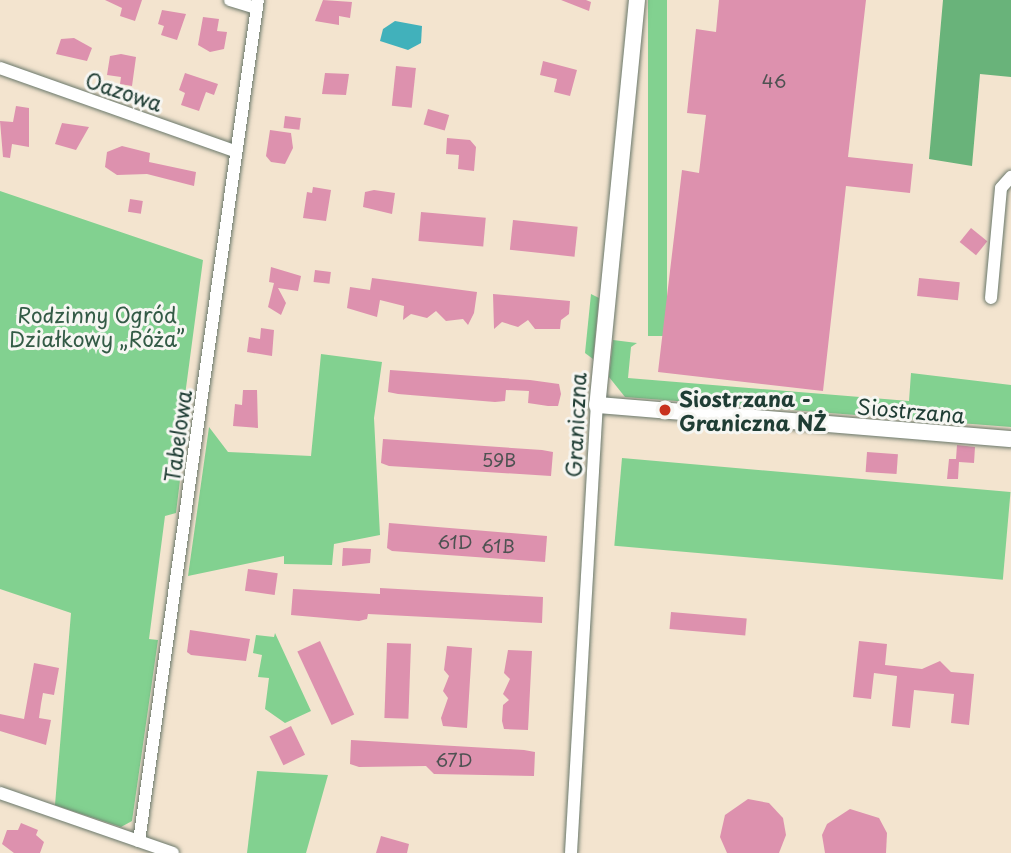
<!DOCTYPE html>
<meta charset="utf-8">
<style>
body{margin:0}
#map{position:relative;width:1011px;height:853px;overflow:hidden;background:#f3e4cf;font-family:"Playpen Sans",sans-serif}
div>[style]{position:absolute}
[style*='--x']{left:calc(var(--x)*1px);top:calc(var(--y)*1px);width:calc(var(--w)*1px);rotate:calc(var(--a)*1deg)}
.green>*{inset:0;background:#82d190;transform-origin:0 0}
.forest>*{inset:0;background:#69b37a}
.water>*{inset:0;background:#41b1bb}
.building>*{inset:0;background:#dd91ae;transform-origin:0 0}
.roads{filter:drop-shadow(0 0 2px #69776a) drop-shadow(0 0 2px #69776a)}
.minor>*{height:12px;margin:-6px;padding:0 6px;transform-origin:6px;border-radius:6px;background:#fff}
.tertiary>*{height:16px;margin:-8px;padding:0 8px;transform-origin:8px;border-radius:8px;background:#fff}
.dots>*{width:19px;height:19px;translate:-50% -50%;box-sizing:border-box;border:4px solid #f6f6f2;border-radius:50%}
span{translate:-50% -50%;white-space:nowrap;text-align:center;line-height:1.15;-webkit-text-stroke:6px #f6f6f2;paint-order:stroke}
.number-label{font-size:18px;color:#4e5252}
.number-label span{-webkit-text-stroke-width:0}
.street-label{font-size:21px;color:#1f3d34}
.park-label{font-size:21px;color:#335b46}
.poi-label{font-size:21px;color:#1f3d34;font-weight:700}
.left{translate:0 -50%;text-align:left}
</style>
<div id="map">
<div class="green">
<div style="left:648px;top:0;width:19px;height:336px"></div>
<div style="clip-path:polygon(0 191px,203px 260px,182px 418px,187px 421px,183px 442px,176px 444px,184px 453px,181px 467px,173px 469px,170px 477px,180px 480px,176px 513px,165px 516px,149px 639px,158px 640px,132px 821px,121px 827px,55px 805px,71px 613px,0 589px)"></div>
<div style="clip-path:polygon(591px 294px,599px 298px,593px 359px,585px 353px)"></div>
<div style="clip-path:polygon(613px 340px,637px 343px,631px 347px,628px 378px,909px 401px,911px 373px,1011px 385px,1011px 427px,625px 397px,609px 377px)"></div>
<div style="clip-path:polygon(321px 354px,382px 362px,374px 418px,380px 535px,334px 544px,332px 565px,284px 564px,284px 556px,188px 576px,209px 427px,228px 452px,311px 456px)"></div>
<div style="left:622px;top:458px;width:390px;height:88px;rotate:5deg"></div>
<div style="clip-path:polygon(275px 633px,311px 711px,285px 723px,265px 709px,269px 678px,258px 677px,262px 655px,253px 653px,256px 635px,274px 637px)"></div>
<div style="clip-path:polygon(257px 771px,328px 775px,306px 853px,247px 853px)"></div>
</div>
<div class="forest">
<div style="clip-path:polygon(943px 0,1011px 0,1011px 77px,980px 74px,972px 166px,929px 159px)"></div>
</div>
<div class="water">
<div style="clip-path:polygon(395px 21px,422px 26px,421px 43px,408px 50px,380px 41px,383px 29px)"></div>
</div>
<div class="building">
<div style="clip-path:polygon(105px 0,142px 0,135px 21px,120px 16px,122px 8px)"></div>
<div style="clip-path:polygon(323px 0,352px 2px,350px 18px,339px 16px,339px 25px,315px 21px)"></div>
<div style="clip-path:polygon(561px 0,586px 0,591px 2px,589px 11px)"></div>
<div style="clip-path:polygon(719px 0,866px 0,848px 157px,913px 164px,910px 193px,846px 186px,823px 391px,658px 372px,682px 170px,699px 173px,706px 115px,687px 113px,696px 29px,716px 32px)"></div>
<div style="clip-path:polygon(162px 10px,186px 14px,177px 40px,161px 35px,164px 26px,158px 24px)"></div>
<div style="clip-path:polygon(203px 17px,219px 19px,217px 31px,227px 32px,224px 49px,210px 52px,198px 45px)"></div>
<div style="clip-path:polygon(74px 38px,92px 48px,87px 61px,56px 54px,61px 39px)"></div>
<div style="clip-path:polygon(121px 54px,136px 57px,132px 86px,120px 84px,121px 77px,107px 75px,110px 56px)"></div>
<div style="clip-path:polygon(543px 61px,577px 70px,570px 96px,554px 92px,557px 79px,540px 75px)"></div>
<div style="left:396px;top:66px;width:20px;height:40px;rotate:6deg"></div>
<div style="clip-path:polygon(185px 73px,218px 84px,214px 95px,206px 92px,199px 111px,181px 105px,185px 93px,179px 90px)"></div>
<div style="clip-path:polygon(325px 73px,349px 74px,346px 95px,322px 94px)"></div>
<div style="clip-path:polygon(16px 106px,29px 108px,29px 147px,12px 144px,10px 158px,3px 157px,0 121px,13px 122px)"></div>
<div style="left:428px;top:109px;width:22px;height:16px;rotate:16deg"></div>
<div style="left:285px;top:116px;width:16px;height:12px;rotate:7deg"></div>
<div style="clip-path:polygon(62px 123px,89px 127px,76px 150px,55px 144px)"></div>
<div style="clip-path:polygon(270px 130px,291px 133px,293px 148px,285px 164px,271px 162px,266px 156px)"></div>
<div style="clip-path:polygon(447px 138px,470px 140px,476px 147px,474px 171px,458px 169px,459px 155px,446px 154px)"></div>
<div style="clip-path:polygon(122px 146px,150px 153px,149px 162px,196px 172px,194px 186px,147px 174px,117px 175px,105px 167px,107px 152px)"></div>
<div style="clip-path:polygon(313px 187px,331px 190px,326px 221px,303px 218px,307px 192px,312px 193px)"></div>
<div style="clip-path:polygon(374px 190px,395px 193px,392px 214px,363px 207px,365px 192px)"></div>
<div style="left:130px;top:199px;width:13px;height:13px;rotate:9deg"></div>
<div style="left:421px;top:212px;width:65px;height:29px;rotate:5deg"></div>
<div style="left:513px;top:220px;width:65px;height:30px;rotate:6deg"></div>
<div style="left:971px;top:228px;width:21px;height:18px;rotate:39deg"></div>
<div style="clip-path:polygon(271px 267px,301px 276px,298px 291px,278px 288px,286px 303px,281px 315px,268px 307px,274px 283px,269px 282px)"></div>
<div style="left:315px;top:270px;width:16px;height:12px;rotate:7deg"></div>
<div style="clip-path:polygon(372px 278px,477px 292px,474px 313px,468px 325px,463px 319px,446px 321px,436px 311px,427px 318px,411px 314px,403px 320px,404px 306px,380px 300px,377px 317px,347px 308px,350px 287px,370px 290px)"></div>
<div style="left:919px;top:278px;width:41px;height:18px;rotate:6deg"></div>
<div style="clip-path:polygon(493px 294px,570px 301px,569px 314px,561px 320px,560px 329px,535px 329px,528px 320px,518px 327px,502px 322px,494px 329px)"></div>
<div style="clip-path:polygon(261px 328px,274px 330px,272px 356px,247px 352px,249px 337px,260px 339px)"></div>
<div style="clip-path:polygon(390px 370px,530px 380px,559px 384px,561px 394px,558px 406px,548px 406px,528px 403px,529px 391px,506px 390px,505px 401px,495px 402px,398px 394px,388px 392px)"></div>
<div style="clip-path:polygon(243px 390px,257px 390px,258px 428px,233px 426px,235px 404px,242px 405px)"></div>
<div style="clip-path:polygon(383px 439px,542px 450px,553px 452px,551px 476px,389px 466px,381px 463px)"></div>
<div style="clip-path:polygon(957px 445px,975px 447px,974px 463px,959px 462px,958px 479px,947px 479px,949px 459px,956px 459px)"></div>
<div style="left:867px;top:452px;width:31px;height:20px;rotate:4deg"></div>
<div style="clip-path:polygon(389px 523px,547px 536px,545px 562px,392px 551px,387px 548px)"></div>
<div style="clip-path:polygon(343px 548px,371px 549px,370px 563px,342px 566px)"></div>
<div style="left:248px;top:569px;width:30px;height:22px;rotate:8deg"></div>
<div style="clip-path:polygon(380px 588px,543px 597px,542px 623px,368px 614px,367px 619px,359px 621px,291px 615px,293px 589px,380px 594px)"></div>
<div style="left:671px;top:612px;width:76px;height:17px;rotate:5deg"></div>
<div style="clip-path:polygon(190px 630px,250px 639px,246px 661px,191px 655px,187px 652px)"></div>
<div style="left:320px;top:641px;width:81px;height:25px;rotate:65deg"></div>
<div style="clip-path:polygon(859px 641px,887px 644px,885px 665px,922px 669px,940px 661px,951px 672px,974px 674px,969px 725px,951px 723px,954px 694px,914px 690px,910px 728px,892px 726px,897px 676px,874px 673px,871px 699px,853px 697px)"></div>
<div style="left:387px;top:643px;width:24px;height:75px;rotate:2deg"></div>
<div style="clip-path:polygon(447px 646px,472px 648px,467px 728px,443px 726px,441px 718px,448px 698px,443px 691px,449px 676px,444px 670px)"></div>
<div style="clip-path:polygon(508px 650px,532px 651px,528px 730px,504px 729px,502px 721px,503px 705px,509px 700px,503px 694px,510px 679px,504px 673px)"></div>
<div style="clip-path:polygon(34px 663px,59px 668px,54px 695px,43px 693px,41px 704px,39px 718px,51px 720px,46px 745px,0 731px,0 714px,24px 719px)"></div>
<div style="left:291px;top:726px;width:32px;height:24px;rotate:64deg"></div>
<div style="clip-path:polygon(351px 740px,524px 750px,535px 752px,534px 776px,434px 774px,426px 766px,359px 767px,350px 764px)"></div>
<div style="clip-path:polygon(748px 799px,769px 803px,783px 818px,786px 835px,779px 853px,727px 853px,720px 837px,725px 815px)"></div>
<div style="clip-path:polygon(850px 809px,879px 818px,887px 833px,886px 853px,825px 853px,822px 835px,827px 824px)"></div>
<div style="clip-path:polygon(21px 823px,38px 830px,36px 835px,44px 842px,40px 853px,14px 853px,2px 844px,7px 830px,18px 830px)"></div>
<div style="clip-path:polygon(381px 836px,409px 844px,407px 853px,376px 853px)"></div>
</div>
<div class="roads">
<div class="minor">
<div style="--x:230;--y:0;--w:28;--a:17"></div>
<div style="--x:0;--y:68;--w:249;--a:19.5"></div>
<div style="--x:991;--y:298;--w:110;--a:-84.8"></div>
<div style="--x:1001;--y:188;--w:15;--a:-48"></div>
<div style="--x:0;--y:793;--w:183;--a:19.1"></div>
<div style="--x:139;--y:841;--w:849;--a:-81.95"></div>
<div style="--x:571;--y:853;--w:449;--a:-86.7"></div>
</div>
<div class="tertiary">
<div style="--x:637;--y:0;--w:407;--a:95.6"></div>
<div style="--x:597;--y:405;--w:415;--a:4.7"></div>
</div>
</div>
<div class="dots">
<div style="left:665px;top:410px;background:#c8321e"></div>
</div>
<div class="number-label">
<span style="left:774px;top:81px">46</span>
<span style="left:499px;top:460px">59B</span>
<span style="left:455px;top:542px">61D</span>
<span style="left:498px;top:546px">61B</span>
<span style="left:454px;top:760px">67D</span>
</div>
<div class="street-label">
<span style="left:124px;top:91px;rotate:19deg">Oazowa</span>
<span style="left:911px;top:410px;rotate:5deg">Siostrzana</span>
<span style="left:575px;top:425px;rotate:-87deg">Graniczna</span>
<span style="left:177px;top:436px;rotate:-82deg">Tabelowa</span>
</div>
<div class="park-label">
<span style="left:97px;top:326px">Rodzinny Ogród<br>Działkowy „Róża”</span>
</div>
<div class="poi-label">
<span class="left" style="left:679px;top:410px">Siostrzana -<br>Graniczna NŻ</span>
</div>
</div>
